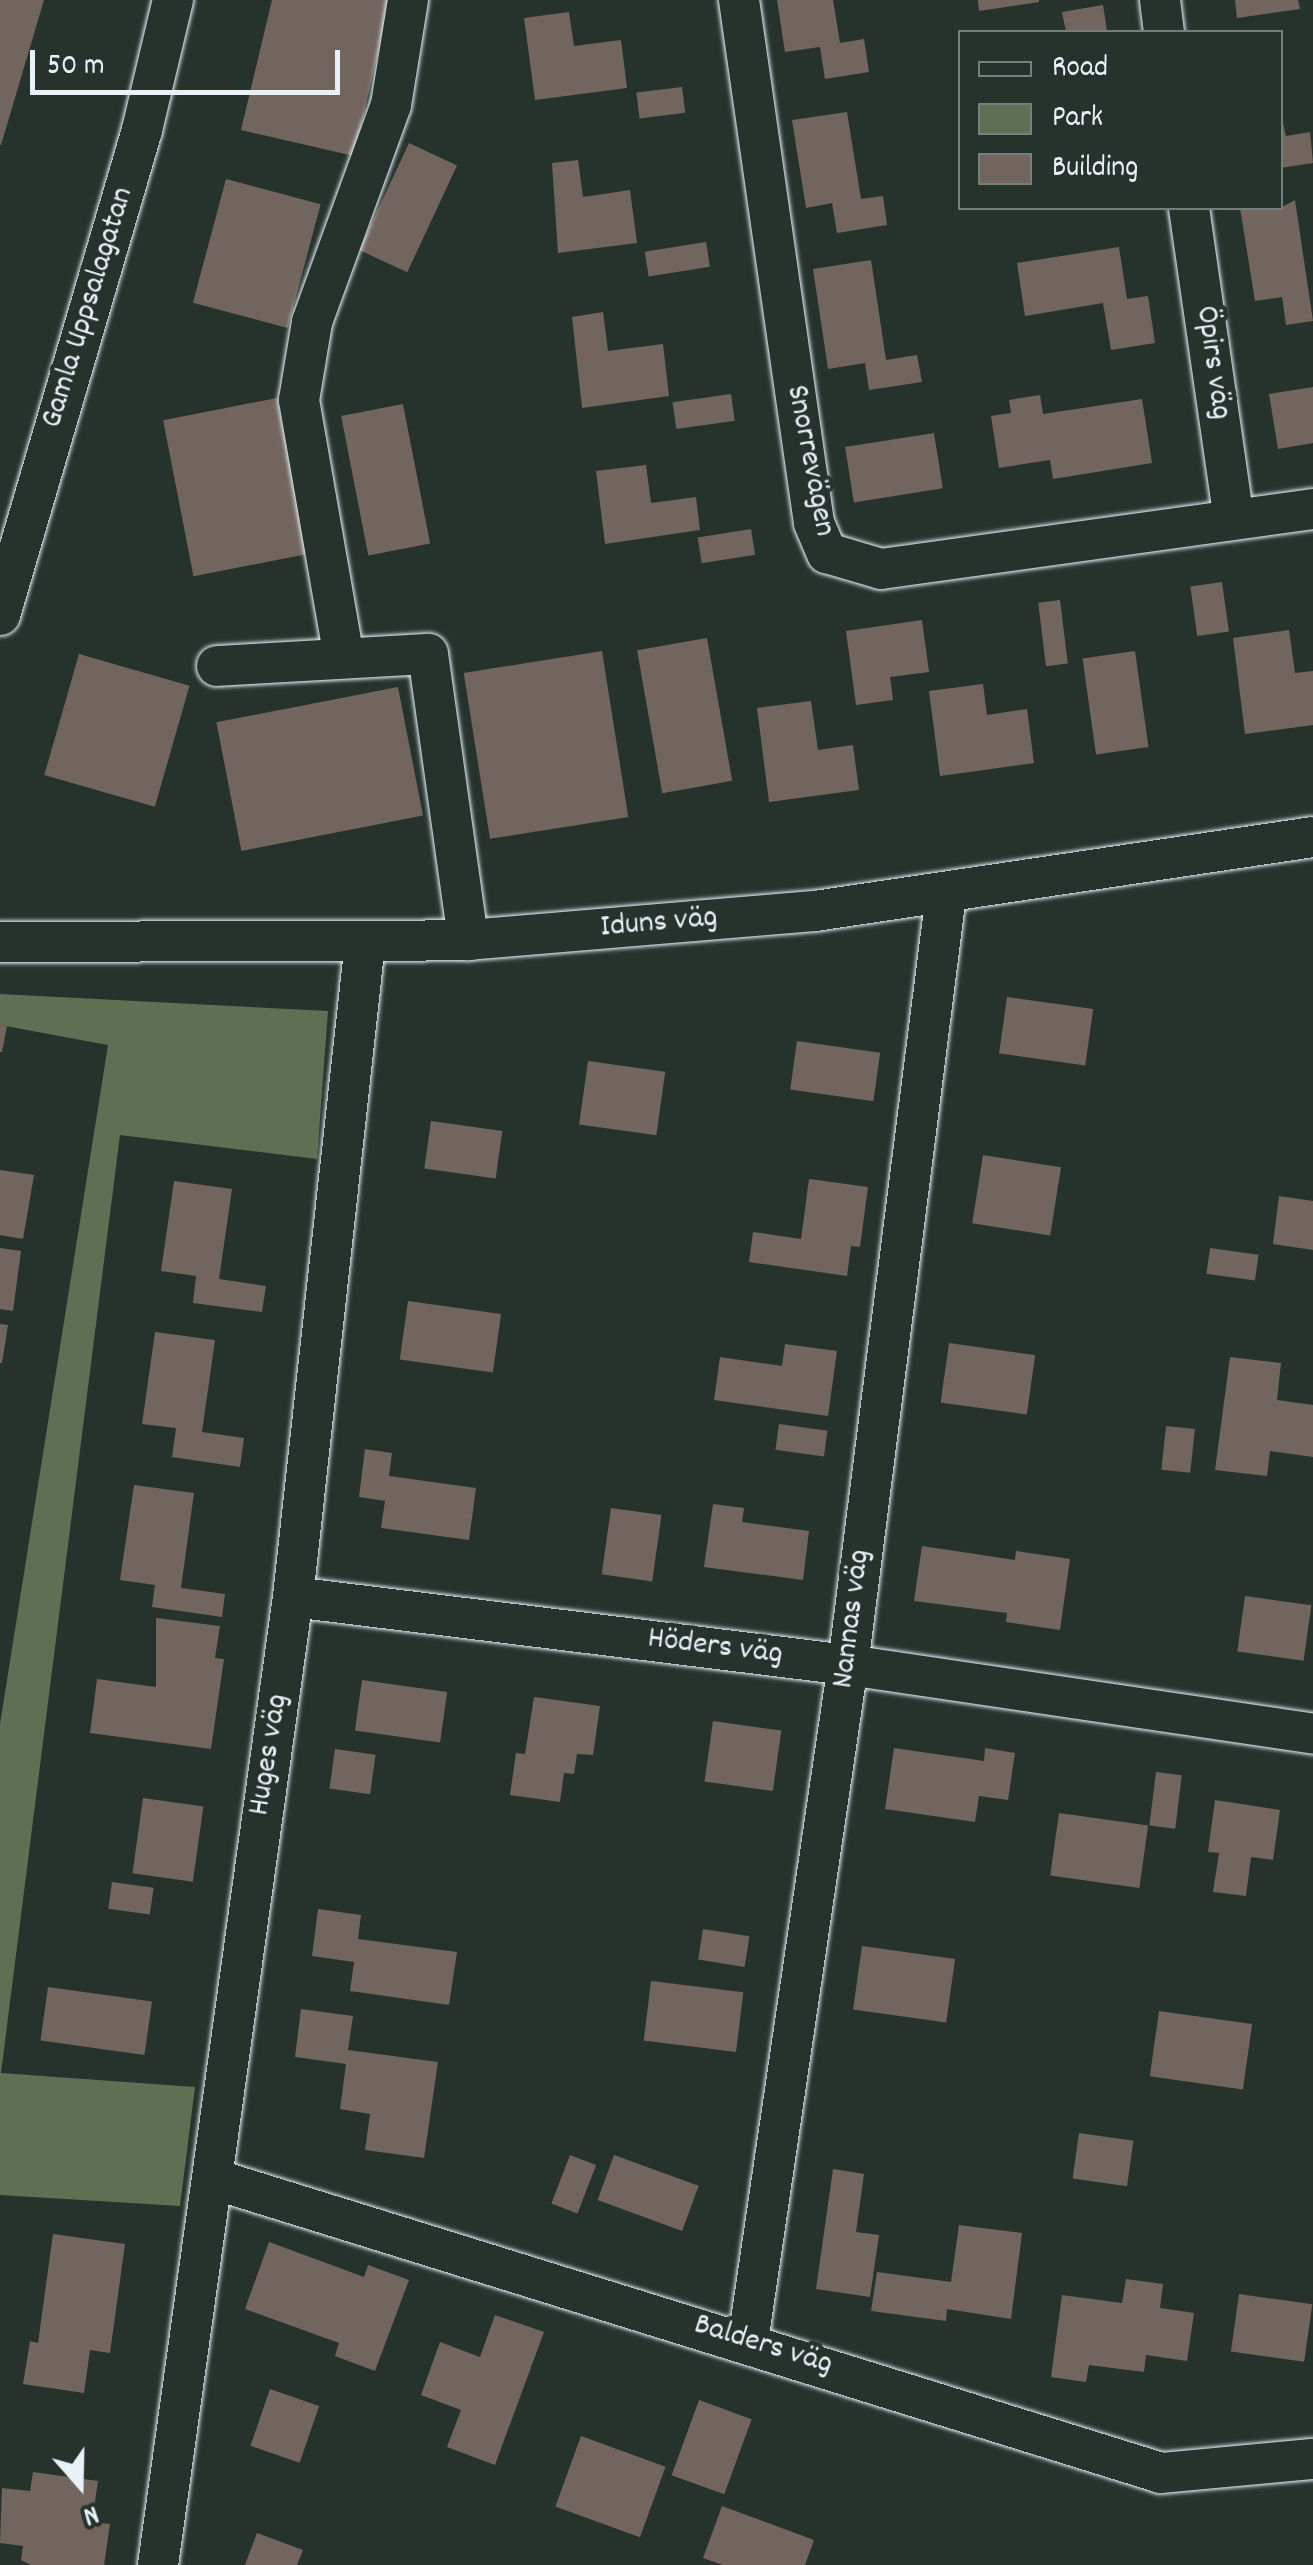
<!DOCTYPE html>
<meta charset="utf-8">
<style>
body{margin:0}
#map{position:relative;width:1313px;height:2565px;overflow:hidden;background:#26332d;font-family:Dekko,sans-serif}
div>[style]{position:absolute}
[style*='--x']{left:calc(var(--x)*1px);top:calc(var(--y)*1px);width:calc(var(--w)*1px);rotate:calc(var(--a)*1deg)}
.green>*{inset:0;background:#5e7053}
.building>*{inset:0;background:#72655e;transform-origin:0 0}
.roads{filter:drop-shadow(0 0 2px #e8f1f8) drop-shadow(0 0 2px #e8f1f8)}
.minor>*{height:40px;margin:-20px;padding:0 20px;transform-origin:20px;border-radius:20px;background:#26332d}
span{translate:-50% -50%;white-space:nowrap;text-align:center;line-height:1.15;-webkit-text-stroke:9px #26332d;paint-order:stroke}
.street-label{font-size:32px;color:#e8f1f8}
.legend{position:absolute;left:958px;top:30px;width:325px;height:180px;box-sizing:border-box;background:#26332d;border:2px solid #747f7e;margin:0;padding:12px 18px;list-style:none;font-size:30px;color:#e8f1f8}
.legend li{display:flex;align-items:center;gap:20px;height:50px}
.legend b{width:50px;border:2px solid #747f7e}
.north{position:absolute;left:30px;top:2435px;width:100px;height:100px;-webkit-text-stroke:8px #26332d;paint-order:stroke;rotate:160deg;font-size:28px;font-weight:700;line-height:40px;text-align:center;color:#e8f1f8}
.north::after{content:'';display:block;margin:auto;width:35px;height:45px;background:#e8f1f8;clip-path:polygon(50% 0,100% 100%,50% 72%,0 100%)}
.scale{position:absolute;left:30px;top:50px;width:310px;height:45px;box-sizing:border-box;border:5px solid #e8f1f8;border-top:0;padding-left:12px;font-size:30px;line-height:35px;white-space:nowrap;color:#e8f1f8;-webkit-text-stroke:8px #26332d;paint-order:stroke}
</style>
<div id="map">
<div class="green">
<div style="clip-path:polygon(0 994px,328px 1011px,317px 1159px,120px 1135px,1px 2073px,195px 2087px,180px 2206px,0 2195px,0 1724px,108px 1045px,0 1025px)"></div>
</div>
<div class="building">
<div style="clip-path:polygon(0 0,44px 0,1px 145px,0 145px)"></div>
<div style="clip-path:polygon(272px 0,390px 0,354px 156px,241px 130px)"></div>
<div style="clip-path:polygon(777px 0,833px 0,840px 43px,864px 39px,869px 72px,825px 79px,820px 47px,785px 52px)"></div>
<div style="clip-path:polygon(978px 0,1039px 0,1039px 2px,979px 11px)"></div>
<div style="clip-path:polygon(1235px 0,1298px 0,1300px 9px,1237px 18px)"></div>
<div style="clip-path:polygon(1103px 5px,1107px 31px,1066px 32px,1062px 12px)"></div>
<div style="clip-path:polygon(569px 12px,574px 46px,621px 40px,627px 88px,535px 100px,524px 18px)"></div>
<div style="left:682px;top:87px;width:26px;height:46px;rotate:83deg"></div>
<div style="clip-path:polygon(847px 112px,861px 199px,883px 196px,887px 225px,837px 233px,832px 203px,806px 208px,792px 120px)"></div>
<div style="clip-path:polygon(1280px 112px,1286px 136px,1310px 132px,1313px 163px,1280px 168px)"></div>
<div style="left:409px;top:143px;width:53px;height:118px;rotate:25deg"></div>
<div style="clip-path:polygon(578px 160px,583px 197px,630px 190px,637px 243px,558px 253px,552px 163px)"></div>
<div style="left:226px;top:179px;width:98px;height:128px;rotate:15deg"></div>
<div style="clip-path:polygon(1295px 200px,1313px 321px,1286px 325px,1282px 297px,1255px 301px,1240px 208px,1280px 208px)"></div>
<div style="left:706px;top:242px;width:25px;height:62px;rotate:81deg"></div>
<div style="clip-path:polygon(1119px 247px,1127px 299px,1148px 296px,1155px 343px,1111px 350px,1103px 303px,1025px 316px,1017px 263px)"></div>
<div style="clip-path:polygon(871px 260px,886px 360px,917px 355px,922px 382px,869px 390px,865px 363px,828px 369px,813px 269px)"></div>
<div style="clip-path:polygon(603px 312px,608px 351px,663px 344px,669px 396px,582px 408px,572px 317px)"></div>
<div style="clip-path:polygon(1313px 387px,1313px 443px,1278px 449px,1269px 394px)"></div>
<div style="left:731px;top:394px;width:27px;height:59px;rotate:82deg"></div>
<div style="clip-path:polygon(1040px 395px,1043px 414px,1142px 399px,1152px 463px,1053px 479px,1050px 460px,999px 468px,991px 416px,1011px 413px,1009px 400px)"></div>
<div style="left:277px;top:398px;width:159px;height:116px;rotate:79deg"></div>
<div style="left:403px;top:404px;width:142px;height:63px;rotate:79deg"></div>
<div style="left:934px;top:433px;width:56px;height:90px;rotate:81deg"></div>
<div style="clip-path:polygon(646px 465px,651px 503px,696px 497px,700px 530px,605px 544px,596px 471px)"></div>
<div style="left:751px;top:529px;width:26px;height:54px;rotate:81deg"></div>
<div style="left:1222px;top:582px;width:50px;height:32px;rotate:82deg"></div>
<div style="left:1060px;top:600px;width:64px;height:22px;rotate:83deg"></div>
<div style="clip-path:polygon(922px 620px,929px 672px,890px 677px,893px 700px,856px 705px,846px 631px)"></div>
<div style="clip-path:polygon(1289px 630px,1295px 673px,1313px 671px,1313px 725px,1245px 734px,1233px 638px)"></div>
<div style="left:707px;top:638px;width:145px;height:71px;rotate:80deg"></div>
<div style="left:602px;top:651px;width:168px;height:140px;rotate:81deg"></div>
<div style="left:1135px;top:651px;width:97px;height:53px;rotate:82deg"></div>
<div style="left:79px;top:654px;width:115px;height:126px;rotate:16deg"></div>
<div style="clip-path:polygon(983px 684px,987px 715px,1027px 709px,1034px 763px,940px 776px,929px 691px)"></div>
<div style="left:398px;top:687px;width:131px;height:185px;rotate:79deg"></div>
<div style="clip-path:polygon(811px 701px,818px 750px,853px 745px,859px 790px,769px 802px,757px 708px)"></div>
<div style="left:1007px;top:997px;width:87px;height:57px;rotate:8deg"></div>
<div style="clip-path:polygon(0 1025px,7px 1026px,2px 1052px,0 1052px)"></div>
<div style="left:797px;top:1041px;width:84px;height:49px;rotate:8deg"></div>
<div style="left:588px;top:1061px;width:78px;height:64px;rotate:8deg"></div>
<div style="left:431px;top:1121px;width:72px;height:48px;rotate:8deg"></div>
<div style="left:983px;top:1155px;width:79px;height:69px;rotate:9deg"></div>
<div style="clip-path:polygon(0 1170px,34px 1175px,23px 1239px,0 1235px)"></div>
<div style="clip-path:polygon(809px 1179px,868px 1187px,860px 1247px,851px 1246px,847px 1276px,749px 1262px,753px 1232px,801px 1239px)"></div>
<div style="clip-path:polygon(174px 1181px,232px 1189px,219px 1279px,266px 1286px,262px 1312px,193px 1303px,196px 1276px,161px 1271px)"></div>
<div style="clip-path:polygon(1279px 1196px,1313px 1201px,1313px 1250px,1273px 1244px)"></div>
<div style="clip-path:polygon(0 1248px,21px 1251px,13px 1311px,0 1309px)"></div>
<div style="left:1210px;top:1248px;width:49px;height:26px;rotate:8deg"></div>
<div style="left:408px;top:1301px;width:94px;height:59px;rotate:8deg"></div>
<div style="clip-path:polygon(0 1324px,8px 1325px,2px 1363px,0 1363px)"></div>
<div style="clip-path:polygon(155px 1332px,215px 1340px,202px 1432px,244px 1438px,240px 1467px,172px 1457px,176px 1428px,142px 1424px)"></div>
<div style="left:949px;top:1343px;width:87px;height:60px;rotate:8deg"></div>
<div style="clip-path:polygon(785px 1344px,837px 1351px,828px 1416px,714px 1400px,720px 1357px,782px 1366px)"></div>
<div style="clip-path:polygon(1230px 1357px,1281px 1363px,1277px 1400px,1313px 1405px,1313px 1457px,1270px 1451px,1267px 1476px,1215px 1470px)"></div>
<div style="left:779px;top:1424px;width:49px;height:26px;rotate:8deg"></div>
<div style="left:1166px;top:1426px;width:29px;height:44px;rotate:6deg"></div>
<div style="clip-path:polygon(365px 1449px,392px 1453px,389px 1476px,476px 1488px,469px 1540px,381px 1528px,385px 1501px,359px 1497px)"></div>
<div style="clip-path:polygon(134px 1485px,194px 1493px,181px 1588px,225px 1594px,222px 1617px,152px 1607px,155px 1585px,120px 1580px)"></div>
<div style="clip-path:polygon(713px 1504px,744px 1508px,742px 1522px,809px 1531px,803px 1580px,704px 1567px)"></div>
<div style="left:611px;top:1508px;width:51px;height:67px;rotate:8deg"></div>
<div style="clip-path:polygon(922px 1546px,1015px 1560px,1016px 1551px,1070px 1559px,1060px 1630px,1006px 1622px,1007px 1613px,914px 1601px)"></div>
<div style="left:1245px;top:1596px;width:67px;height:56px;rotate:8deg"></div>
<div style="clip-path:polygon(156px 1618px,220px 1626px,215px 1658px,224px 1659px,211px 1749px,90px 1733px,97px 1679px,156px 1687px)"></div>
<div style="left:362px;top:1680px;width:86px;height:51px;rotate:8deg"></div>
<div style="clip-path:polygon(534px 1697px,600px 1706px,593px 1755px,577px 1754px,574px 1774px,564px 1773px,560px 1802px,510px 1795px,516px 1753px,525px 1754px)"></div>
<div style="left:713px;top:1721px;width:69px;height:61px;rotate:8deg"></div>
<div style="clip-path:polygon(894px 1748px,984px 1761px,985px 1748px,1015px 1753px,1008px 1800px,979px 1796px,975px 1822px,885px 1809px)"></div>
<div style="left:335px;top:1749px;width:41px;height:40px;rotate:8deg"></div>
<div style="left:1156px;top:1772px;width:26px;height:54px;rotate:7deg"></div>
<div style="left:143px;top:1798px;width:61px;height:76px;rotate:8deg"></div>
<div style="clip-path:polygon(1215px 1800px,1280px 1810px,1273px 1860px,1251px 1857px,1246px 1896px,1213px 1892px,1219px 1853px,1208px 1852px)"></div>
<div style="left:1059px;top:1813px;width:90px;height:63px;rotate:8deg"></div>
<div style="left:112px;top:1882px;width:42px;height:27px;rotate:8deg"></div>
<div style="clip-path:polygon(318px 1909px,361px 1915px,358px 1939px,457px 1952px,449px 2005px,350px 1991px,354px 1962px,312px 1956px)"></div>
<div style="left:703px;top:1929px;width:47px;height:31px;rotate:9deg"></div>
<div style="left:862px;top:1946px;width:94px;height:64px;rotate:8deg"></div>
<div style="left:651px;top:1981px;width:93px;height:60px;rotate:7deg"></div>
<div style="left:48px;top:1987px;width:105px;height:54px;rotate:8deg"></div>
<div style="clip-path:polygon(301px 2009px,353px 2016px,348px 2050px,438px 2062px,424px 2158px,365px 2150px,370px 2114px,340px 2109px,346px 2064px,295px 2057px)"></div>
<div style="left:1159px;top:2011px;width:94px;height:66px;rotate:8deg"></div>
<div style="left:1079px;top:2133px;width:55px;height:46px;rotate:8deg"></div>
<div style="left:570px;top:2155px;width:28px;height:52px;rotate:21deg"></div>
<div style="left:614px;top:2155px;width:90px;height:48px;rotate:20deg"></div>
<div style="clip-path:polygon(833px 2169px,864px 2174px,856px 2232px,879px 2235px,870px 2297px,816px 2289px)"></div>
<div style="clip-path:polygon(959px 2225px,1022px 2233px,1011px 2319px,947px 2309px,946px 2321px,871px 2311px,877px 2272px,951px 2282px)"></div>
<div style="clip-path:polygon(53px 2234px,125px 2244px,110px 2353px,90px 2350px,84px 2393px,23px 2384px,30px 2341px,38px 2343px)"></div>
<div style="clip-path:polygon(269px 2242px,364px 2277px,368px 2265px,409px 2280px,375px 2371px,335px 2356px,339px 2343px,245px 2309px)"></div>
<div style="clip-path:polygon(1126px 2279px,1163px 2284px,1160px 2308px,1194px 2313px,1187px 2361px,1146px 2355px,1144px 2372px,1089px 2365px,1086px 2382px,1051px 2377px,1062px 2295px,1122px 2303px)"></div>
<div style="left:1239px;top:2294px;width:74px;height:58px;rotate:8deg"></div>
<div style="clip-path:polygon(495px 2315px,544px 2332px,495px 2465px,447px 2447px,461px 2410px,421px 2395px,440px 2342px,480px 2357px)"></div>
<div style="left:270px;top:2389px;width:52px;height:60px;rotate:19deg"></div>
<div style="left:699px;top:2400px;width:56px;height:80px;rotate:20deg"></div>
<div style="left:581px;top:2436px;width:90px;height:75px;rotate:20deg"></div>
<div style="clip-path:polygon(33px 2472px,98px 2481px,92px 2522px,110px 2524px,104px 2565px,31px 2565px,21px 2560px,23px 2546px,0 2543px,2px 2488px,30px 2491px)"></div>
<div style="clip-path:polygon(722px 2506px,814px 2540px,805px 2565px,723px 2565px,703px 2558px)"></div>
<div style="clip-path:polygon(257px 2533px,303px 2550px,297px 2565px,245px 2565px)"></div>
</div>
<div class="roads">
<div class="minor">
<div style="--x:739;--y:0;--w:528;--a:81.84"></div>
<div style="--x:814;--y:523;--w:33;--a:67"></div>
<div style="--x:827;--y:553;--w:56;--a:16.5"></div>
<div style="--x:881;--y:569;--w:436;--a:-7.9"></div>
<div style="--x:1160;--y:0;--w:32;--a:83"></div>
<div style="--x:1189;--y:208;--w:314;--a:81.8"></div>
<div style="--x:0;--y:615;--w:505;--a:-73.68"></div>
<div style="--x:142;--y:130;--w:134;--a:-76.6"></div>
<div style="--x:344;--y:658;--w:262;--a:-99.9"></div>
<div style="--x:299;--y:400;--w:79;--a:-80.5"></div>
<div style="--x:312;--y:322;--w:231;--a:-70"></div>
<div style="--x:391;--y:105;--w:106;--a:-80.8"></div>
<div style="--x:217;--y:666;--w:211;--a:-3.3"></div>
<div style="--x:428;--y:654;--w:289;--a:82"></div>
<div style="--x:0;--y:942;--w:468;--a:-0.2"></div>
<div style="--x:468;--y:940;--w:348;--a:-4.8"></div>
<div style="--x:815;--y:911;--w:503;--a:-8.45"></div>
<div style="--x:293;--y:1597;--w:559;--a:6.99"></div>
<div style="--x:848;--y:1665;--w:470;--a:8.4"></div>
<div style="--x:217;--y:2180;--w:988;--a:17.24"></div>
<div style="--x:1161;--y:2473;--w:153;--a:-5.3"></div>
<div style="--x:748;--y:2341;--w:683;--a:-81.59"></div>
<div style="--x:848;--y:1665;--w:776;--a:-82.75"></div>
<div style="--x:158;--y:2565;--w:977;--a:-82.06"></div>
<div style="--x:293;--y:1597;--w:658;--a:-83.72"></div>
</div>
</div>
<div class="street-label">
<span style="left:89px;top:308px;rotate:-73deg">Gamla Uppsalagatan</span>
<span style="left:1212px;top:363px;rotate:82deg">Öpirs väg</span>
<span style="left:809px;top:461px;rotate:79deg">Snorrevägen</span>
<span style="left:659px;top:924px;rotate:-5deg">Iduns väg</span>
<span style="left:853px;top:1619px;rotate:-83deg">Nannas väg</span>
<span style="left:715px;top:1648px;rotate:7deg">Höders väg</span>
<span style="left:270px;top:1755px;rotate:-81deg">Huges väg</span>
<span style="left:763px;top:2346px;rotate:17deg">Balders väg</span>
</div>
<ul class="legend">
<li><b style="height:12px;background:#26332d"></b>Road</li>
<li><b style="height:28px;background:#5e7053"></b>Park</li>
<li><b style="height:28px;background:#72655e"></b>Building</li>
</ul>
<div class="north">N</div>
<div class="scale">50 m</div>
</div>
